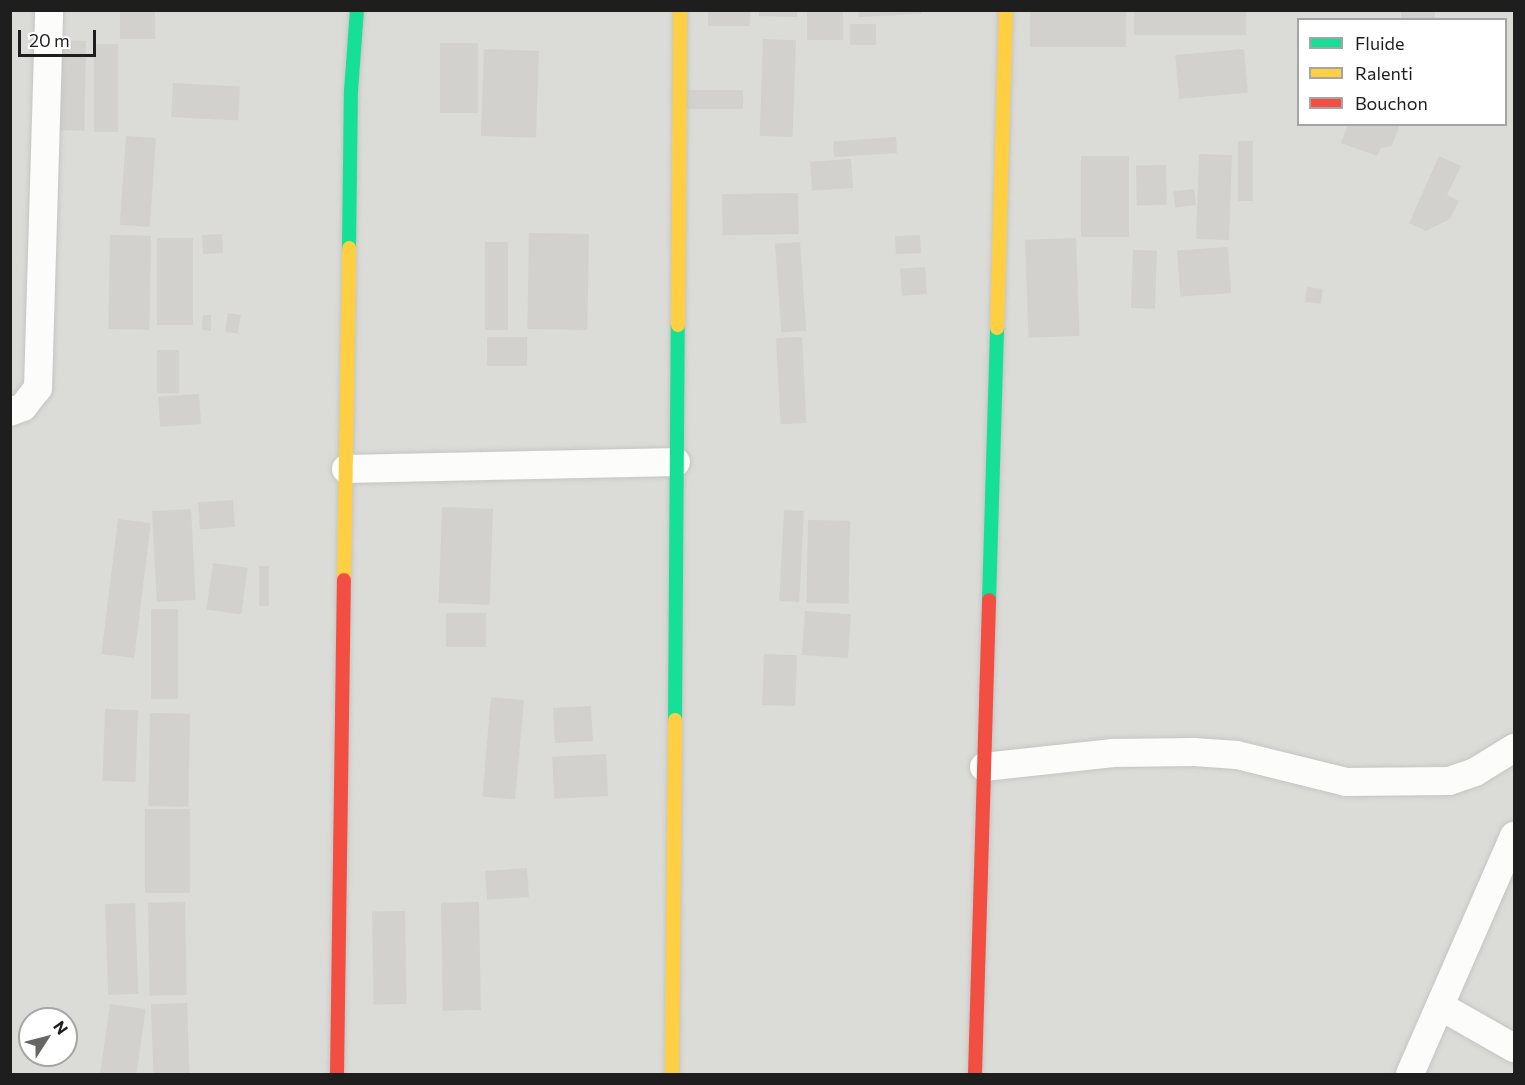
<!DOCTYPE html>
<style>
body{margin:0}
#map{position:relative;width:1525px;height:1085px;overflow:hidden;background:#ecece7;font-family:Commissioner,sans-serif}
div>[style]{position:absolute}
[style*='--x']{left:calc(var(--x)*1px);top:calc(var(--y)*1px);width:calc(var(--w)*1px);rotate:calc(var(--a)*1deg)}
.residential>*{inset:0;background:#dbdbd8}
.building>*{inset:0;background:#d3d1cd;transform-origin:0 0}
.roads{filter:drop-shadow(0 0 2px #c5c5c3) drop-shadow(0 0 2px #c5c5c3)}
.street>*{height:28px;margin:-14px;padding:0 14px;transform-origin:14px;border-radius:14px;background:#fcfcfb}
.fast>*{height:14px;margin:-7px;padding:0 7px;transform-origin:7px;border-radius:7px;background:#16e098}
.slow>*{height:14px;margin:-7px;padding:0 7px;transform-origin:7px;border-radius:7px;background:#ffcf43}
.jam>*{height:14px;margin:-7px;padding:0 7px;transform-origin:7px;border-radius:7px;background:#f24e42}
span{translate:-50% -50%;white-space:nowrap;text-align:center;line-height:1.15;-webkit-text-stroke:4.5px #fff;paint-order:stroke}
.frame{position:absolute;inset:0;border:12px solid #1e1e1e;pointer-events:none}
.legend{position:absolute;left:1297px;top:18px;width:210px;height:108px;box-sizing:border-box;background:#fff;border:2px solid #a5a5a5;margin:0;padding:8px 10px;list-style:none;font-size:18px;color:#1e1e1e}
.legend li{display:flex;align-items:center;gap:12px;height:30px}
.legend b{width:30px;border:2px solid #a5a5a5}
.north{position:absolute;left:18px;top:1007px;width:60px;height:60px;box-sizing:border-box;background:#fff;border:2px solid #a5a5a5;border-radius:50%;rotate:54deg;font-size:16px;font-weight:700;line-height:24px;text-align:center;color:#1e1e1e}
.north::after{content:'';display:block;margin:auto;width:21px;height:27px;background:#666664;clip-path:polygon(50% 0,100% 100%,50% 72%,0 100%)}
.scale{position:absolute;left:18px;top:30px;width:78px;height:27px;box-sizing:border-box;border:3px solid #1e1e1e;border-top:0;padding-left:8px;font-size:18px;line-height:21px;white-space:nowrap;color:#1e1e1e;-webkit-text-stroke:4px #fff;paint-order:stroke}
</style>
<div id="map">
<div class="residential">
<div style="clip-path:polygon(evenodd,11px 11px,1514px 11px,1514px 1074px,11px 1074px,11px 11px,1298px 20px,1506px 20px,1506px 124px,1298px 124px,1298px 20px,11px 11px,30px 1019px,66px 1019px,66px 1055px,30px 1055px,30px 1019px)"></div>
</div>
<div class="building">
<div style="left:120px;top:10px;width:35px;height:29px"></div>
<div style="left:708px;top:10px;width:42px;height:16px"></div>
<div style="clip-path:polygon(759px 10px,797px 10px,797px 17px,759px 16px)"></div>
<div style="left:807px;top:10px;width:36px;height:30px"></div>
<div style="clip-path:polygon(858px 10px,921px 10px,921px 14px,859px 17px)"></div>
<div style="left:1030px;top:10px;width:96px;height:37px"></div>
<div style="left:1134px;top:10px;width:112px;height:25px"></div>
<div style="left:1401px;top:10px;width:34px;height:10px"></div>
<div style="left:850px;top:24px;width:26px;height:21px"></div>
<div style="left:763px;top:39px;width:33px;height:97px;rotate:2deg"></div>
<div style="left:44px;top:40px;width:42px;height:90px;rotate:1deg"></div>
<div style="left:440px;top:43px;width:38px;height:70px"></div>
<div style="left:94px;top:44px;width:24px;height:88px"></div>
<div style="left:484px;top:49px;width:55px;height:87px;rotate:2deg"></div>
<div style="left:1244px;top:49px;width:44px;height:69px;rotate:85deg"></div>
<div style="left:173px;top:83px;width:67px;height:34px;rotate:3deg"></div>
<div style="left:684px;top:90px;width:59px;height:19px"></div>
<div style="clip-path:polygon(1348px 124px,1400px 124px,1392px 146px,1381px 148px,1377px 156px,1341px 143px)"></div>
<div style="left:126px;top:136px;width:30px;height:89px;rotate:4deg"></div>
<div style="left:896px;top:137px;width:16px;height:63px;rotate:86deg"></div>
<div style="left:1238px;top:141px;width:15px;height:60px"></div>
<div style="left:1199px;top:154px;width:33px;height:85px;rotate:2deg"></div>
<div style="left:1081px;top:156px;width:48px;height:81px"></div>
<div style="clip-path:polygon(1439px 156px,1461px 166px,1447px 195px,1459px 201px,1450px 219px,1426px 231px,1409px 223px)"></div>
<div style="left:851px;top:159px;width:29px;height:41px;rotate:86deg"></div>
<div style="left:1166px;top:165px;width:40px;height:30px;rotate:89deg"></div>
<div style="left:1194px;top:189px;width:16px;height:21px;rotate:83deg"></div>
<div style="left:798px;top:193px;width:41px;height:76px;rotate:89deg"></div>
<div style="left:529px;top:233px;width:60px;height:96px;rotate:1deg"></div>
<div style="left:222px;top:234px;width:19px;height:20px;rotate:87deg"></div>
<div style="left:110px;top:235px;width:41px;height:94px;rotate:1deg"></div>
<div style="left:920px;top:235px;width:18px;height:25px;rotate:87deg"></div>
<div style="left:157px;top:238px;width:36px;height:87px"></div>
<div style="left:1076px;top:238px;width:98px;height:51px;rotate:88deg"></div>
<div style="left:485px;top:242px;width:23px;height:88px"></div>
<div style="left:800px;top:242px;width:89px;height:25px;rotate:86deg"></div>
<div style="left:1228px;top:247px;width:46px;height:51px;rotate:86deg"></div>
<div style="left:1133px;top:250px;width:24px;height:58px;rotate:2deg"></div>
<div style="left:925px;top:267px;width:27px;height:25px;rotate:86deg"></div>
<div style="left:1307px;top:287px;width:16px;height:15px;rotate:7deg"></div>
<div style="left:228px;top:313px;width:13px;height:19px;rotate:9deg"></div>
<div style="clip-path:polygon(203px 315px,211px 315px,211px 331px,202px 330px)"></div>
<div style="left:487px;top:337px;width:40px;height:29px"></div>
<div style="left:802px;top:337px;width:86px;height:26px;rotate:87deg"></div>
<div style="left:157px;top:350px;width:22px;height:43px"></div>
<div style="left:199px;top:394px;width:30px;height:41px;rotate:86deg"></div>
<div style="left:233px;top:500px;width:27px;height:35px;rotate:86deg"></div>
<div style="left:442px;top:507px;width:51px;height:96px;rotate:2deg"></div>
<div style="left:191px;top:509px;width:91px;height:39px;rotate:87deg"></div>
<div style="left:784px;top:510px;width:20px;height:91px;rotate:3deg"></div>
<div style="left:118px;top:519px;width:33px;height:136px;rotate:7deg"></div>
<div style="left:808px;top:520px;width:42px;height:83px;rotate:1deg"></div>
<div style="left:213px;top:563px;width:35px;height:47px;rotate:8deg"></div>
<div style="left:259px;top:566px;width:10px;height:40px"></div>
<div style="left:151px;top:609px;width:27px;height:90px"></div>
<div style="left:805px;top:611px;width:46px;height:44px;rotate:4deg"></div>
<div style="left:486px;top:613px;width:34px;height:40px;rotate:90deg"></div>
<div style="left:764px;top:654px;width:33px;height:51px;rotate:2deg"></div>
<div style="left:491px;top:697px;width:33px;height:100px;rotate:5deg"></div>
<div style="left:591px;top:706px;width:35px;height:38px;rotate:87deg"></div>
<div style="left:105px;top:709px;width:33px;height:72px;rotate:2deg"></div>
<div style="left:150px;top:713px;width:40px;height:93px;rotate:1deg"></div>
<div style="left:606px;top:754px;width:42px;height:54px;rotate:87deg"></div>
<div style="left:145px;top:809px;width:45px;height:84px"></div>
<div style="left:527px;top:868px;width:29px;height:42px;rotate:86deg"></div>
<div style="left:185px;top:902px;width:93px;height:37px;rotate:89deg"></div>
<div style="left:479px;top:902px;width:108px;height:38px;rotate:89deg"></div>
<div style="left:135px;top:903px;width:91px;height:30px;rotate:88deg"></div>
<div style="left:405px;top:911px;width:93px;height:33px;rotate:89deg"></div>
<div style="left:187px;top:1003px;width:71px;height:36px;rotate:88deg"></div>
<div style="left:110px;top:1004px;width:36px;height:71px;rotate:8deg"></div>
</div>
<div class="roads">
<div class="street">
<div style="--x:10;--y:412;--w:14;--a:-21"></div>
<div style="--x:23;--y:407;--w:24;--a:-52"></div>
<div style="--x:38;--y:388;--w:378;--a:-88.3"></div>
<div style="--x:346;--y:469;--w:330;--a:-1.2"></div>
<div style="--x:984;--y:767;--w:130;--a:-6.2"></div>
<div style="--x:1113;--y:753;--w:81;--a:-0.7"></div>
<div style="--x:1194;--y:752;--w:43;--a:4"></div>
<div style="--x:1237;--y:755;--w:112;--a:13.9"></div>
<div style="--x:1346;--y:782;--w:103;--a:-0.6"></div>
<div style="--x:1449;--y:781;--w:28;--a:-19"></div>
<div style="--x:1475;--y:772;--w:46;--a:-31.6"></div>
<div style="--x:1440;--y:1006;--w:85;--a:29.6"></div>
<div style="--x:1410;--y:1074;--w:260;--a:-66.4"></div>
</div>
<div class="fast">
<div style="--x:349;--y:248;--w:157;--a:-89.3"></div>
<div style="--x:351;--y:91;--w:81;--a:-85.8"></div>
<div style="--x:989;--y:600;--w:272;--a:-88.3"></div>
<div style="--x:675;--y:720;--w:395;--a:-89.6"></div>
</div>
<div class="slow">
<div style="--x:678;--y:325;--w:315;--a:-89.6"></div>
<div style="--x:997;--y:328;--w:318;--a:-88.4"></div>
<div style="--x:344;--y:580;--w:332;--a:-89.1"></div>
<div style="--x:672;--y:1074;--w:354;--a:-89.5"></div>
</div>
<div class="jam">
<div style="--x:337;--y:1074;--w:494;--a:-89.2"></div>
<div style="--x:975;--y:1074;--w:474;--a:-88.3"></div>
</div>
</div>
<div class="frame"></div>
<ul class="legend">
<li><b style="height:8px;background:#16e098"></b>Fluide</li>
<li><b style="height:8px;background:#ffcf43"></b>Ralenti</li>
<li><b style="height:8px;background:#f24e42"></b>Bouchon</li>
</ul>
<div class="north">N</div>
<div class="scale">20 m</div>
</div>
